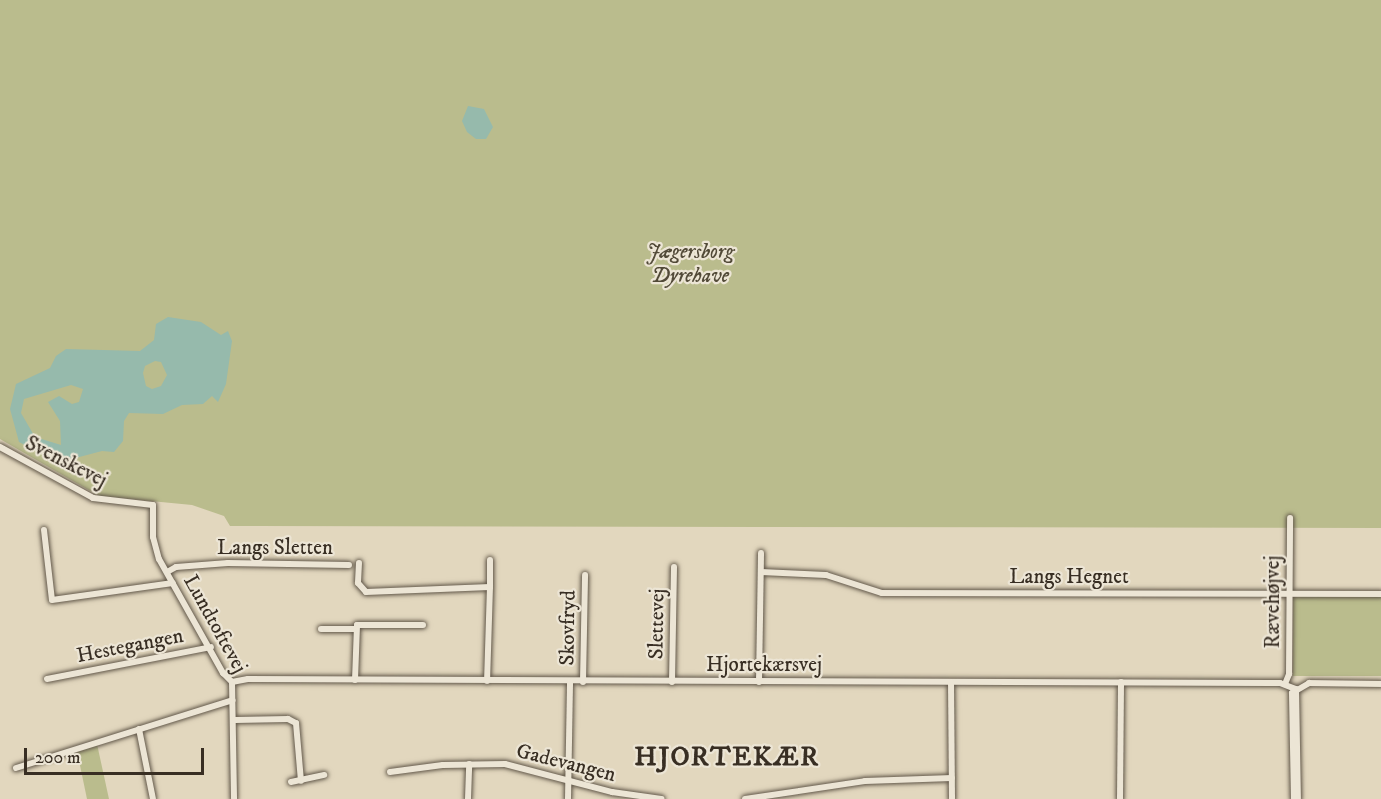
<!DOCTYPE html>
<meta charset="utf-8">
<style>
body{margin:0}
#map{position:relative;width:1381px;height:799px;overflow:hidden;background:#e2d7be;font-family:"IM FELL DW Pica",serif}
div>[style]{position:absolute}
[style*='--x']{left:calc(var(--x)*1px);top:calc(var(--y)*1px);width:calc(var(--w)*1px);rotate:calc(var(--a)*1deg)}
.green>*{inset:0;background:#babc8d;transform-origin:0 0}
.water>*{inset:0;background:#96baac}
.roads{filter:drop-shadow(0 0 2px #62584a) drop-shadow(0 0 2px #62584a)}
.minor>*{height:6px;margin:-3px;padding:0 3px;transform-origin:3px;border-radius:3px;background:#ece5d5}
span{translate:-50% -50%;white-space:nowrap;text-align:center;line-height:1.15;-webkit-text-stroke:4.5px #ece5d5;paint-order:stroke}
.park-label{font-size:21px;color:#524a38;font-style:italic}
.street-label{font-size:21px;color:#382e23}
.district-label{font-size:27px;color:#382e23;font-weight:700;letter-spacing:1.5px}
.scale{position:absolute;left:24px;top:748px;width:180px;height:27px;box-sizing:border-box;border:3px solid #382e23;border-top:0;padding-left:8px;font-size:18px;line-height:21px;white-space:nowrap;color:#382e23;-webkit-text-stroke:4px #ece5d5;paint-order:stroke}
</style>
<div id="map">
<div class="green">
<div style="clip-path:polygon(0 0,1381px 0,1381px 528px,230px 526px,224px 516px,192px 505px,99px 496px,0 439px)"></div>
<div style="left:1293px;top:596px;width:88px;height:80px"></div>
<div style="clip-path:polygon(97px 744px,109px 799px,87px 799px,77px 751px)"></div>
</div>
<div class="water">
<div style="clip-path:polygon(468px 106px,484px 109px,493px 127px,486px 139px,476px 139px,467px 132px,462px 121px)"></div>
<div style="clip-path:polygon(evenodd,168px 317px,201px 322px,221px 335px,228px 331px,232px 341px,226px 384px,218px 402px,212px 396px,203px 404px,182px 405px,163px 414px,129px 413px,124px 421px,123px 441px,114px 452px,102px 451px,68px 460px,40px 453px,19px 442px,10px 409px,16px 384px,50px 368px,56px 356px,66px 349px,140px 351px,154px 340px,156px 324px,168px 317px,155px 361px,161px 362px,167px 375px,161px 386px,152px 389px,146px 386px,143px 373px,145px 366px,155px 361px,168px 317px,71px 385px,83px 389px,79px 402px,72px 404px,59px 396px,48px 402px,60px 421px,61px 445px,35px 437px,21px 413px,24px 399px,71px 385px)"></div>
</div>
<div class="roads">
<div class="minor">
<div style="--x:0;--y:447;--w:106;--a:28.7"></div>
<div style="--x:93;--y:498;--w:60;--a:6.7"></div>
<div style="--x:153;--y:505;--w:32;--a:90"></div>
<div style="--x:153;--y:537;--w:23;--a:75"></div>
<div style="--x:159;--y:559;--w:131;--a:60.7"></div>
<div style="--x:223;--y:673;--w:13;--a:45"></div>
<div style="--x:232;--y:682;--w:117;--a:89"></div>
<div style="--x:44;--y:530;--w:70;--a:83.5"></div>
<div style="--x:52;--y:600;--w:122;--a:-8"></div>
<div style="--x:490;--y:560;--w:27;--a:90"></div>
<div style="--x:359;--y:563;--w:20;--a:93"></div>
<div style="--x:358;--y:583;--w:12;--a:48"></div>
<div style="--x:366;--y:592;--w:124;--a:-2.3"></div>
<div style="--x:490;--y:587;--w:94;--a:91.8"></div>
<div style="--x:167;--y:572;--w:10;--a:-29"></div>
<div style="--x:176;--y:567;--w:52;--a:-4.4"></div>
<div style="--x:228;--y:563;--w:121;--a:0.9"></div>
<div style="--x:761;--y:572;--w:65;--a:2.6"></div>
<div style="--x:826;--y:575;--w:59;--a:17.8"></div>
<div style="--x:882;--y:593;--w:499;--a:0.1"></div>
<div style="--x:321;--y:629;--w:35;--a:0"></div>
<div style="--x:47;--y:679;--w:167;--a:-11"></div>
<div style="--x:355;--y:680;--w:55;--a:-87.9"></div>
<div style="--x:357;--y:625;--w:66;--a:0"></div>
<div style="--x:232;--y:682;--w:16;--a:-11"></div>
<div style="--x:248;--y:679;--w:1032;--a:0.22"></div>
<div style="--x:1280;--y:683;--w:17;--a:21"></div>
<div style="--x:583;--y:682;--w:107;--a:-88.9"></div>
<div style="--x:672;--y:682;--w:115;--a:-89"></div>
<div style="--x:759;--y:682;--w:129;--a:-89.1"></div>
<div style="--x:951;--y:682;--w:117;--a:89.5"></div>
<div style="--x:1285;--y:684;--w:11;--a:-68"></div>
<div style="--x:1289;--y:674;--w:156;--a:-89.6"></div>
<div style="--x:1296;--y:689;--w:110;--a:89"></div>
<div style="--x:235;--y:720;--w:53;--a:-1.1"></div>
<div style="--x:288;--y:719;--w:9;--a:27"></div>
<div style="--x:296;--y:723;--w:58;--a:85.1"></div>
<div style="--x:139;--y:729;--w:71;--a:78.7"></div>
<div style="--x:16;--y:768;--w:227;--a:-17.4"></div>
<div style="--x:390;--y:772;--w:53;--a:-7.5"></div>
<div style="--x:443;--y:765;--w:62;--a:-0.9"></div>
<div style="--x:505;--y:764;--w:111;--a:14.7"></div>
<div style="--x:612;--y:792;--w:50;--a:8"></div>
<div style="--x:291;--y:782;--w:34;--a:-12"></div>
<div style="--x:468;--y:799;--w:35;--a:-88"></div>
<div style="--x:568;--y:799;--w:118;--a:-89"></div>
<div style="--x:745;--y:799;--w:121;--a:-8.5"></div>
<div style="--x:865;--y:781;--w:87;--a:-2"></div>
<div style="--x:1120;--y:799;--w:117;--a:-89.5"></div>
<div style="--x:1294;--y:799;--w:106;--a:-91.1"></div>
<div style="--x:1292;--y:693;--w:20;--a:-30"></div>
<div style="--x:1309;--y:683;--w:72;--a:0.8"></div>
</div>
</div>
<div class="park-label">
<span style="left:690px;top:264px">Jægersborg<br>Dyrehave</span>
</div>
<div class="street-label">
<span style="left:66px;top:462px;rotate:27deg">Svenskevej</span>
<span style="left:275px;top:548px">Langs Sletten</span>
<span style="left:1069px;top:577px">Langs Hegnet</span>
<span style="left:1273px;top:602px;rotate:-90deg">Rævehøjvej</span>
<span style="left:215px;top:624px;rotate:61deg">Lundtoftevej</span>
<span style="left:657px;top:624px;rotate:-89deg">Slettevej</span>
<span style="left:568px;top:628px;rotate:-89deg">Skovfryd</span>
<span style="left:130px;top:646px;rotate:-11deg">Hestegangen</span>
<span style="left:764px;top:665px">Hjortekærsvej</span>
<span style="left:566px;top:763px;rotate:14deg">Gadevangen</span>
</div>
<div class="district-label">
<span style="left:727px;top:758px">HJORTEKÆR</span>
</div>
<div class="scale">200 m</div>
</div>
